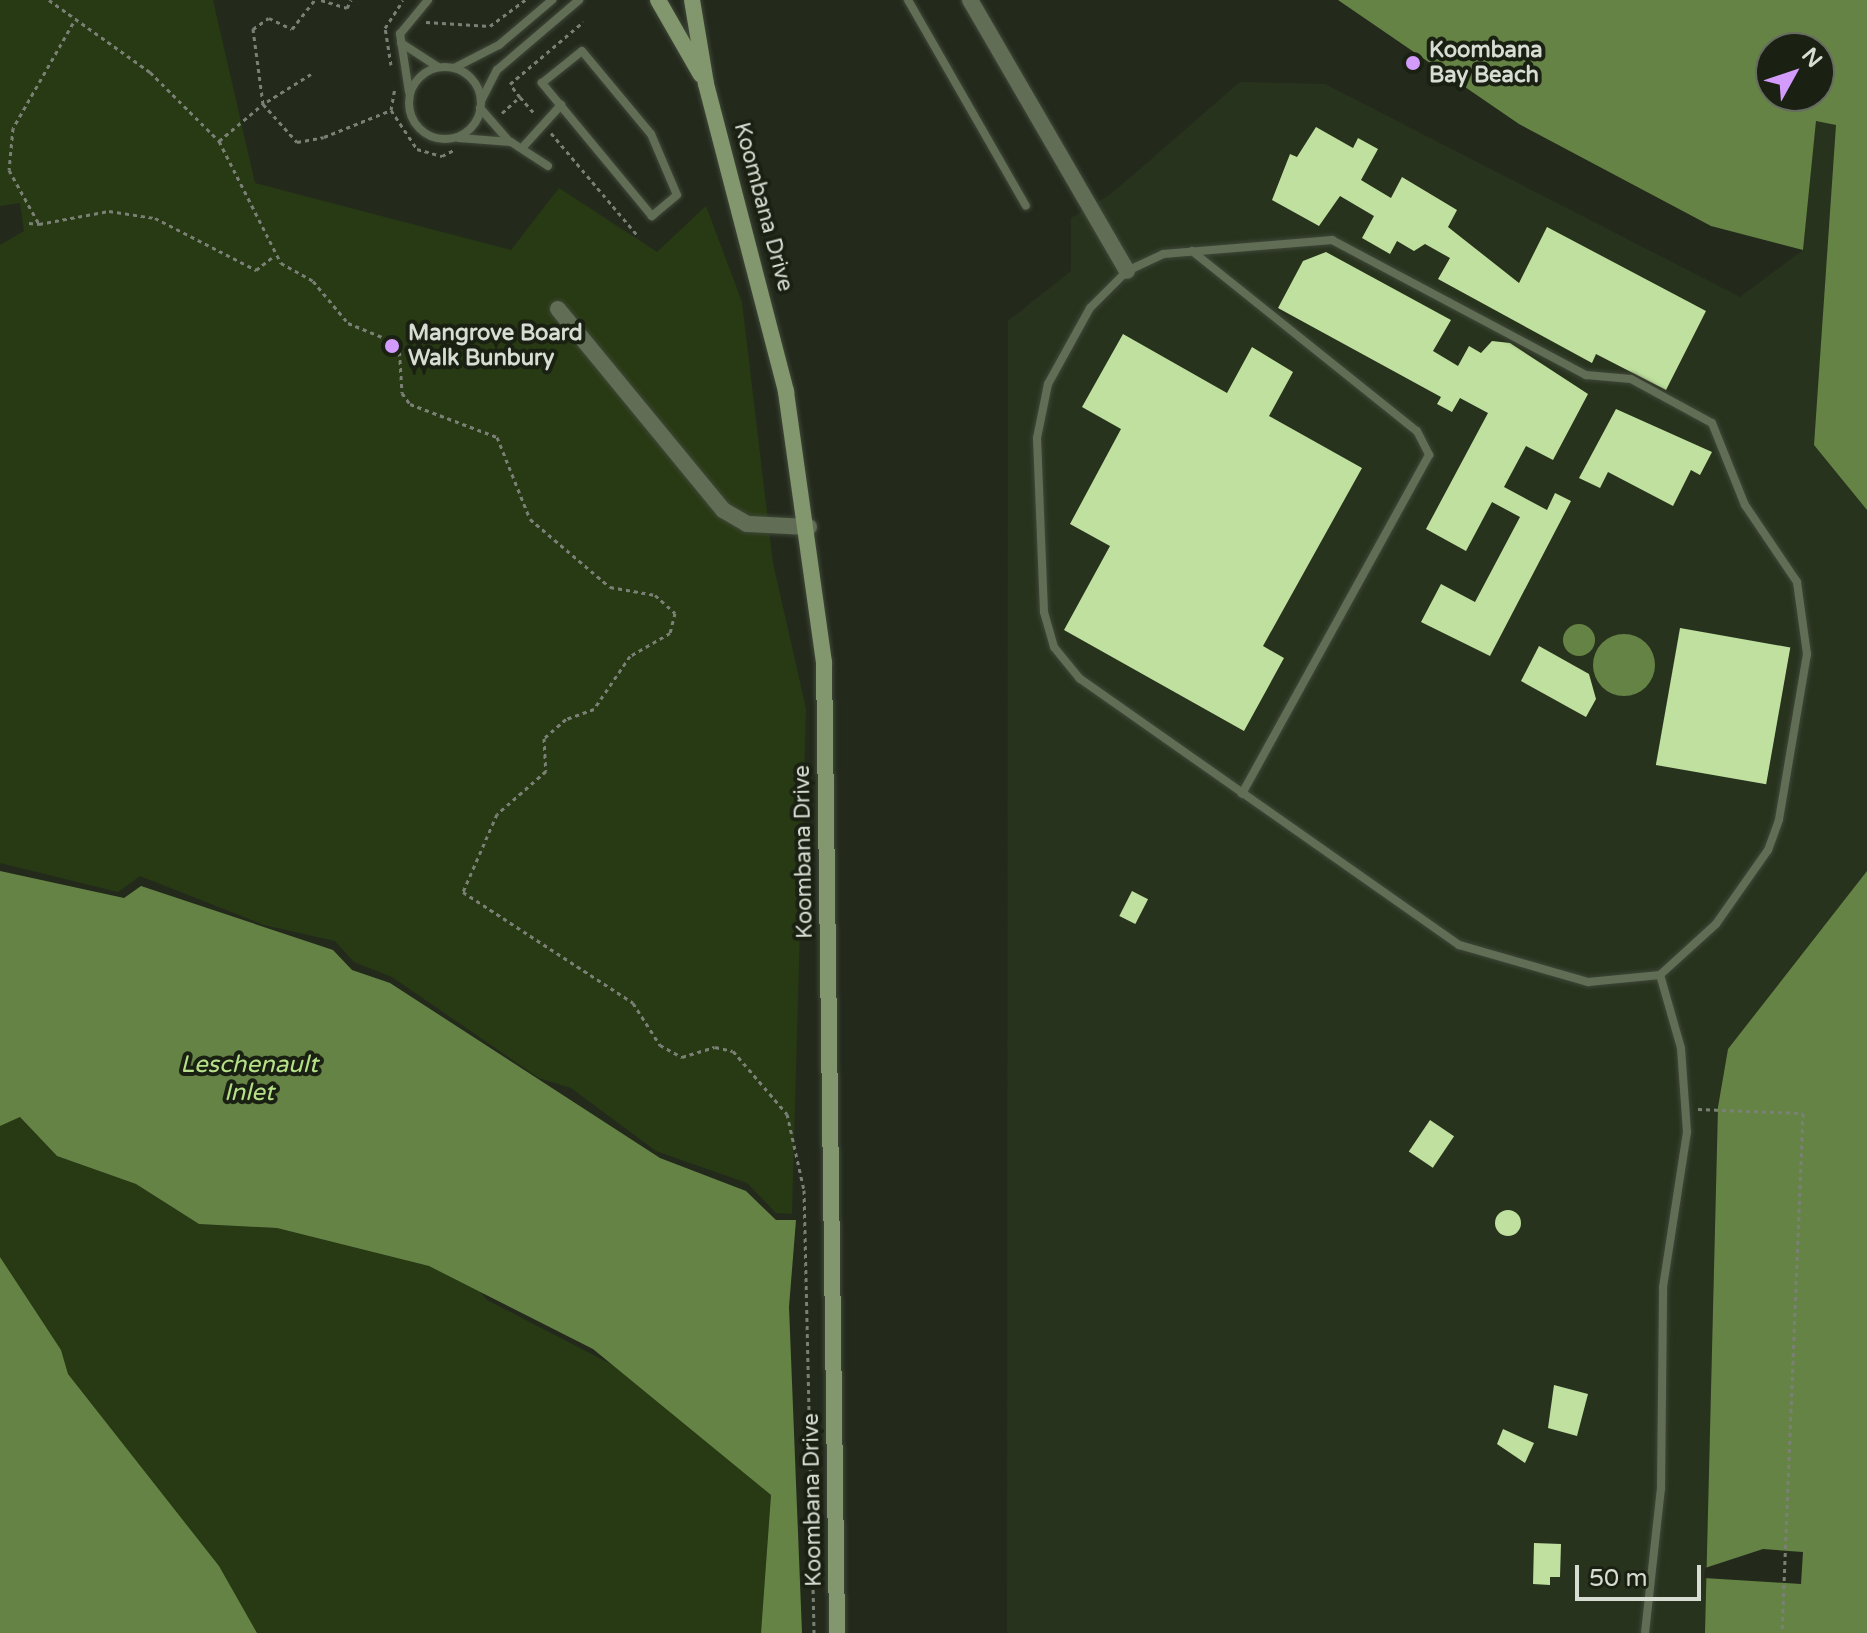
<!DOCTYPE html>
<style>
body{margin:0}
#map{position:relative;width:1867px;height:1633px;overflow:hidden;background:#232a1c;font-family:"Varela Round",sans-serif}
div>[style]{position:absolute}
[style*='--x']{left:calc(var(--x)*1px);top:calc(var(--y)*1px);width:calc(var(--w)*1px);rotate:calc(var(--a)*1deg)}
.built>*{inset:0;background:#28331e}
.green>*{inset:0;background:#283a13}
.water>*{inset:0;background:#658345}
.round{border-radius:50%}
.pier>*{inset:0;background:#232a1c}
.building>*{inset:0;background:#bfe09e;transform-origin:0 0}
.path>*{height:3px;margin-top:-1.5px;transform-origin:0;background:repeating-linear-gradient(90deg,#7a8075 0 4px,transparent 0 8px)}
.roads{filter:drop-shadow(0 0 2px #404739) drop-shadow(0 0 2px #404739)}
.service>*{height:8px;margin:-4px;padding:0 4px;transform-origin:4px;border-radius:4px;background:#616e55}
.service>.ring{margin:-4px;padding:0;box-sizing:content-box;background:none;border:8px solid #616e55;border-radius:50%}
.minor>*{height:16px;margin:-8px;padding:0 8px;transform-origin:8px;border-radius:8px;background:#616e55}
.secondary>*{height:16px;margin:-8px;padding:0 8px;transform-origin:8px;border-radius:8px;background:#82976d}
.dots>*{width:22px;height:22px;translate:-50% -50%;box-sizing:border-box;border:4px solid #1a2113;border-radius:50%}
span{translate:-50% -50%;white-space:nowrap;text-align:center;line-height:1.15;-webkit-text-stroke:8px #1a2113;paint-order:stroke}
.poi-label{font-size:22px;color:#d8ddd4;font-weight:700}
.left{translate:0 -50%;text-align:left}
.street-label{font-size:22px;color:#d8ddd4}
.water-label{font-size:24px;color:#b6e188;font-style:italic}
.north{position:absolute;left:1755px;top:32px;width:80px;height:80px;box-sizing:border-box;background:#1a2113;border:2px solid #666c60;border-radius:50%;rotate:50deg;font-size:22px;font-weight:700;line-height:32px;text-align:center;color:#d8ddd4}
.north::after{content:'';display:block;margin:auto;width:28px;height:36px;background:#d39cfc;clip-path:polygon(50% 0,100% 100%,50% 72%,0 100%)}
.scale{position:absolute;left:1575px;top:1565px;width:126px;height:36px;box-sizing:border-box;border:4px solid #d8ddd4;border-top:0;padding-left:10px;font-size:24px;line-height:28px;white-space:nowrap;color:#d8ddd4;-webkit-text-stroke:6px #1a2113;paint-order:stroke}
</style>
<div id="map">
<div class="built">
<div style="clip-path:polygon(1240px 82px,1325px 84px,1740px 297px,1803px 250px,1816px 120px,1837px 125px,1814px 445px,1867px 510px,1867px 871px,1728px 1049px,1718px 1107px,1705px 1633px,1007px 1633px,1008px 321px,1071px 271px,1071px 218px,1111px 194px)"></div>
</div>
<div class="green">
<div style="clip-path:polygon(0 0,213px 0,255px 183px,511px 250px,559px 188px,657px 252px,706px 206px,742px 302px,773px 563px,806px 709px,792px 1214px,776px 1213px,747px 1183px,656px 1151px,571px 1088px,539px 1078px,392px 977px,354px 962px,335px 941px,264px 925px,140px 876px,118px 892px,0 863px,0 245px,24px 231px,20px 203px,0 206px)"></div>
<div style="clip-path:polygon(20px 1117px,57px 1156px,136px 1184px,199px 1224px,277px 1228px,429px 1266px,471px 1281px,487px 1300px,628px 1373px,771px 1495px,761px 1633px,257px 1633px,219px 1566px,68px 1374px,61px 1350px,0 1257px,0 1126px)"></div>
</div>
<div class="water">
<div style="clip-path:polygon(evenodd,1338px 0,1867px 0,1867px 510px,1814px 445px,1836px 125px,1816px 121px,1803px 250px,1711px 226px,1519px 124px,1338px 0,1771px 48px,1819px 48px,1819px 96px,1771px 96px,1771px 48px)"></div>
<div class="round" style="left:1563px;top:624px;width:32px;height:32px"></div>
<div class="round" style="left:1593px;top:634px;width:62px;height:62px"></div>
<div style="clip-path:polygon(0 871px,124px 898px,141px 886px,333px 950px,352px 970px,390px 983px,660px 1158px,746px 1191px,776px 1220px,796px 1220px,789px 1307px,802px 1633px,761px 1633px,771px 1495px,593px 1349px,429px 1266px,277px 1228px,199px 1224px,136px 1184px,57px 1156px,20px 1117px,0 1126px)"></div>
<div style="clip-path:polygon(1867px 871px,1867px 1633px,1705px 1633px,1718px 1107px,1728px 1049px)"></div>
<div style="clip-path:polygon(0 1257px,61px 1350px,68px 1374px,219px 1566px,257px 1633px,0 1633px)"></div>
</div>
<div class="pier">
<div style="clip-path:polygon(1763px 1549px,1803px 1552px,1801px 1584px,1704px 1578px,1705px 1568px)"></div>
</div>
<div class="building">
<div style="clip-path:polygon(1316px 127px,1353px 148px,1358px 138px,1378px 149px,1361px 180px,1391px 198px,1402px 177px,1457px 210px,1448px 227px,1519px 283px,1547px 227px,1706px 311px,1666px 390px,1596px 354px,1592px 363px,1438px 279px,1450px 258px,1425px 244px,1414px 251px,1397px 241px,1390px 254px,1362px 238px,1374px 216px,1340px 196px,1319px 226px,1272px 200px,1290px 154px,1297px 157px)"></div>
<div style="clip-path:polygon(1326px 252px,1451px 320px,1433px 351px,1458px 366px,1469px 346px,1481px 353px,1492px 341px,1510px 343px,1588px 394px,1553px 460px,1526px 446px,1504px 487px,1547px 510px,1555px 493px,1571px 501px,1490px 656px,1421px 622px,1441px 584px,1475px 602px,1520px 517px,1492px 502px,1466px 551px,1426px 529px,1488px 413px,1460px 398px,1452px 412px,1437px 404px,1441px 397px,1278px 308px,1303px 261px)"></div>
<div style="clip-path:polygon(1123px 334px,1227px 393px,1252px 347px,1293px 372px,1269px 416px,1362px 468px,1263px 646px,1284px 658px,1244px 731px,1064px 630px,1110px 546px,1070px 524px,1121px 429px,1082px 407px)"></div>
<div style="clip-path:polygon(1616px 409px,1712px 452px,1700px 475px,1691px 470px,1673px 506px,1608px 472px,1600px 488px,1579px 478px)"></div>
<div style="left:1680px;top:628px;width:112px;height:139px;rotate:10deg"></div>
<div style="clip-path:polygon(1539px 646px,1589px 674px,1596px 699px,1586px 717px,1521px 681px)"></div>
<div style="left:1132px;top:891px;width:18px;height:28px;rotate:27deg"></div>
<div style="left:1430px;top:1120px;width:29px;height:38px;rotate:34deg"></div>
<div class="round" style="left:1495px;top:1210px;width:26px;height:26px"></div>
<div style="clip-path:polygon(1554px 1385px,1588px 1394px,1577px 1436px,1548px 1428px)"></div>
<div style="clip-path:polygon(1503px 1429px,1534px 1443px,1525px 1463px,1497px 1444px)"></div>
<div style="clip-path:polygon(1534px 1543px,1561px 1544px,1560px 1577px,1550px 1577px,1550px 1585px,1533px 1584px)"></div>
</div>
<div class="path">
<div style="--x:49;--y:0;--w:124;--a:35.5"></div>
<div style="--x:150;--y:72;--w:98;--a:45"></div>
<div style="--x:219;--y:141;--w:137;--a:63.1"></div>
<div style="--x:281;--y:263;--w:37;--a:29"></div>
<div style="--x:313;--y:281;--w:55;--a:50.2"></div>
<div style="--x:348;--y:323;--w:55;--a:22.4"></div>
<div style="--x:399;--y:344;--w:49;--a:86.5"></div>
<div style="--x:402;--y:393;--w:14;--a:54"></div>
<div style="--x:410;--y:404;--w:93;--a:20.8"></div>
<div style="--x:497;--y:437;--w:88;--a:68.1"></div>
<div style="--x:530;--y:519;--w:105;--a:40.4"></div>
<div style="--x:610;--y:587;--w:46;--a:10.1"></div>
<div style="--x:655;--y:595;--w:27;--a:42"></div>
<div style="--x:675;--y:613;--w:21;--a:104"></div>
<div style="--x:670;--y:633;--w:46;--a:150.1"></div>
<div style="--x:630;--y:656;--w:64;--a:124.2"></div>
<div style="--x:594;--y:709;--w:30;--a:160"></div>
<div style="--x:566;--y:719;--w:29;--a:139"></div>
<div style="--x:544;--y:738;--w:33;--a:87"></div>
<div style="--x:546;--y:771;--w:65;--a:138.7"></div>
<div style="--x:497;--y:814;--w:85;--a:113.6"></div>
<div style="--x:463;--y:892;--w:203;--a:33.1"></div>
<div style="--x:633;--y:1003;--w:50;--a:57.3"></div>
<div style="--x:660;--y:1045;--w:25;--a:29"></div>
<div style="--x:682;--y:1057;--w:34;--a:-17"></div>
<div style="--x:715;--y:1047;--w:18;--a:13"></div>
<div style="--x:733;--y:1051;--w:83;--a:49.4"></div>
<div style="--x:787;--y:1114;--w:78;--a:77.4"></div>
<div style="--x:804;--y:1190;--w:443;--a:88.7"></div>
<div style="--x:321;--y:0;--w:27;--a:17"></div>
<div style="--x:347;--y:8;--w:9;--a:-63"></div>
<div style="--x:426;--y:22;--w:64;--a:3.6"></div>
<div style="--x:490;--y:26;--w:44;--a:-36.6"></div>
<div style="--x:73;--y:23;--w:121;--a:119.7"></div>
<div style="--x:13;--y:128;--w:42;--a:95.4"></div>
<div style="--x:9;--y:170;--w:62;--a:60.9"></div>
<div style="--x:39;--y:224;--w:71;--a:-10.5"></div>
<div style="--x:109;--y:211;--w:47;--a:8.7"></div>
<div style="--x:155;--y:218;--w:114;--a:27.2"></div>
<div style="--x:256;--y:270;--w:23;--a:-38"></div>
<div style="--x:391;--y:65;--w:37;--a:-99"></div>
<div style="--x:385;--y:28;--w:33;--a:-57"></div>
<div style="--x:311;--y:74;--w:57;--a:148"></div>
<div style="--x:263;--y:104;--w:76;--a:-97.6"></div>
<div style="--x:253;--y:29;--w:19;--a:-35"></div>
<div style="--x:269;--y:18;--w:25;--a:26"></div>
<div style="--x:292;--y:29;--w:37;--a:-52"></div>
<div style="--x:520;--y:97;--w:23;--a:49"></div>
<div style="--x:391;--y:110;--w:47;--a:56.3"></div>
<div style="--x:417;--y:149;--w:26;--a:16"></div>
<div style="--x:442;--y:156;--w:13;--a:-27"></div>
<div style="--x:502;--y:113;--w:24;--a:-42"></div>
<div style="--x:520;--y:97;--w:16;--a:-128"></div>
<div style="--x:510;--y:84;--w:96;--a:-40.3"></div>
<div style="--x:551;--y:133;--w:136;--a:49.8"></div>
<div style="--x:219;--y:141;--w:57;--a:-40.1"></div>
<div style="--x:263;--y:104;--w:51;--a:48.2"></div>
<div style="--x:297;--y:142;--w:27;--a:-10"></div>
<div style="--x:324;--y:137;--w:72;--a:-21.9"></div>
<div style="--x:391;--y:110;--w:23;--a:-80"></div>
<div style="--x:29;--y:223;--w:10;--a:6"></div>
<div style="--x:1698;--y:1109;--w:105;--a:2.2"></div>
<div style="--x:1803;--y:1113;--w:520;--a:92.31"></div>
</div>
<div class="roads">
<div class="service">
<div style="--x:908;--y:0;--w:237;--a:60.2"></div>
<div style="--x:401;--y:43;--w:44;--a:33"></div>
<div style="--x:582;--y:51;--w:108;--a:50.3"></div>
<div style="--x:651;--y:134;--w:66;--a:66.9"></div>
<div style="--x:677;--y:195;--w:33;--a:140"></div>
<div style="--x:652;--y:216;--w:173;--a:-129.6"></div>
<div style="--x:542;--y:83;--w:51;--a:-38.7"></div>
<div class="ring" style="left:409px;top:67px;width:64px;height:64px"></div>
<div style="--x:454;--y:68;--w:51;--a:-27.1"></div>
<div style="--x:499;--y:45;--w:70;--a:-40.3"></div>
<div style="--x:409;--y:92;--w:59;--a:-98.8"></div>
<div style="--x:400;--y:34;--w:44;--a:-50.5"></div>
<div style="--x:481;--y:101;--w:35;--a:-63"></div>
<div style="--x:497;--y:70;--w:108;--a:-40.5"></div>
<div style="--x:480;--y:108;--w:43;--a:48.8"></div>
<div style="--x:459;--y:138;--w:52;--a:4.4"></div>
<div style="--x:511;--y:142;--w:44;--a:33"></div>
<div style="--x:523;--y:147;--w:57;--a:-47.9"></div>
<div style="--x:1332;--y:240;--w:288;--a:28"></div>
<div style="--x:1586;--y:375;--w:45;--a:5.1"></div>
<div style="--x:1631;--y:379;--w:92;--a:28.5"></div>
<div style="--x:1712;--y:423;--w:88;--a:68.1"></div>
<div style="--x:1745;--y:505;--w:93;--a:56"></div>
<div style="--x:1797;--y:582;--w:73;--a:82.1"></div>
<div style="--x:1807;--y:654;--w:168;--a:99.6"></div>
<div style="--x:1779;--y:820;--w:32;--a:110"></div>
<div style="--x:1768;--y:850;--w:90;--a:125.1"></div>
<div style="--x:1716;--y:924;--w:76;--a:137.7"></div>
<div style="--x:1660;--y:975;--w:72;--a:174.4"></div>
<div style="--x:1588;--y:982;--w:134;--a:-164"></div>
<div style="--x:1459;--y:945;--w:463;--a:-144.9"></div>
<div style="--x:1080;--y:679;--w:41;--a:-129.1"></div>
<div style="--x:1054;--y:647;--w:36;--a:-106"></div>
<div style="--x:1044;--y:612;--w:174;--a:-92.3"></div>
<div style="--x:1037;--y:438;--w:55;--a:-78.5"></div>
<div style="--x:1048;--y:384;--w:87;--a:-61.1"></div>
<div style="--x:1090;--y:308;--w:52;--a:-45"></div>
<div style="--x:1127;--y:271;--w:40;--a:-25"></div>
<div style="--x:1163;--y:254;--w:170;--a:-4.7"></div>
<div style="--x:1192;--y:251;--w:288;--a:38.7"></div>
<div style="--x:1417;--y:431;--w:27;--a:63"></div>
<div style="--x:1429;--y:455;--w:387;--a:118.9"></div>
<div style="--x:1645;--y:1633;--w:145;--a:-83.7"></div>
<div style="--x:1661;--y:1489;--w:202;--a:-89.4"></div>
<div style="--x:1663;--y:1287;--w:157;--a:-81.2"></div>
<div style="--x:1687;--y:1132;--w:84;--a:-94.1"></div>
<div style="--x:1681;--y:1048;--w:76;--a:-106"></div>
</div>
<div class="minor">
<div style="--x:970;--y:0;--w:313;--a:59.9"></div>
<div style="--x:558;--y:309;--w:260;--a:50.6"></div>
<div style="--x:723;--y:510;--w:28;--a:30"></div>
<div style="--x:747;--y:524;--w:62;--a:2.8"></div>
</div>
<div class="secondary">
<div style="--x:658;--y:0;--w:86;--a:60.2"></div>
<div style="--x:692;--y:0;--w:85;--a:80.5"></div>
<div style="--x:706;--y:84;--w:318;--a:75.4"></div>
<div style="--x:786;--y:392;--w:273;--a:82"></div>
<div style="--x:824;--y:662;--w:971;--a:89.23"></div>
</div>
</div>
<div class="dots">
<div style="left:1413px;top:63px;background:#d39cfc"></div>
<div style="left:392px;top:346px;background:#d39cfc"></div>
</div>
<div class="poi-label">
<span class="left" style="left:1429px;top:63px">Koombana<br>Bay Beach</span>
<span class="left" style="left:408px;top:346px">Mangrove Board<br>Walk Bunbury</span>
</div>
<div class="street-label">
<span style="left:763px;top:207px;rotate:75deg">Koombana Drive</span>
<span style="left:804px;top:852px;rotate:-91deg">Koombana Drive</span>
<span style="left:813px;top:1500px;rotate:-91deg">Koombana Drive</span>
</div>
<div class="water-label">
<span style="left:249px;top:1079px">Leschenault<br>Inlet</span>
</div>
<div class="north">N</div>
<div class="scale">50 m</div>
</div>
